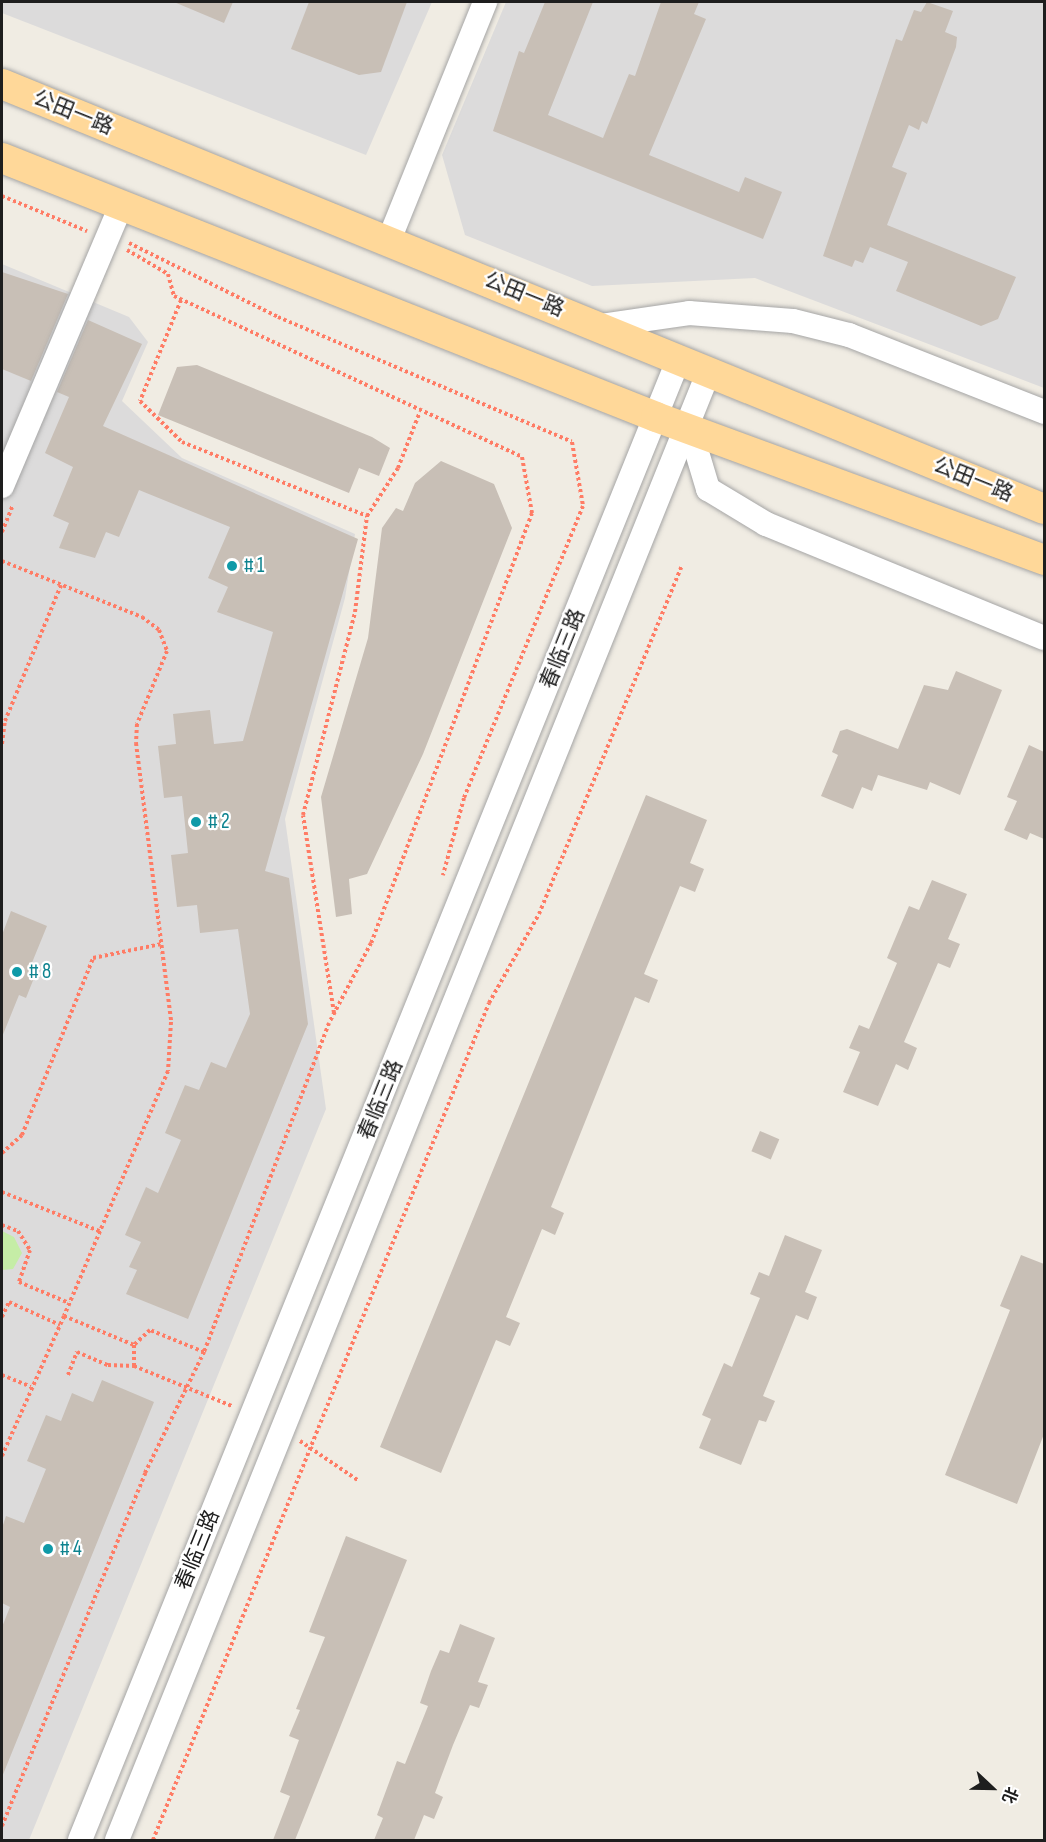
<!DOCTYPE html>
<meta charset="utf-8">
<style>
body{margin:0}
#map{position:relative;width:1046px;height:1842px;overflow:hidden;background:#f0ece3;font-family:"Sofia Sans Condensed","Noto Sans SC",sans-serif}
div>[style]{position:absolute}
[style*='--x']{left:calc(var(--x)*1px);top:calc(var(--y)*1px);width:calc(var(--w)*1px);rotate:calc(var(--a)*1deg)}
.residential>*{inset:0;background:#dcdbdb}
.grass>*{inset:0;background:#c5eda6}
.building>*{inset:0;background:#c8bfb6;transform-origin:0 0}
.path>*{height:4px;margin-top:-2px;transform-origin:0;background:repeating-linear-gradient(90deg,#ff7c65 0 3px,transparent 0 6px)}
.roads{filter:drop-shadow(0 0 2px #a5a5a5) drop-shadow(0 0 2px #a5a5a5)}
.minor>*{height:24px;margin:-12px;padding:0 12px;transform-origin:12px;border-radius:12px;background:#fff}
.major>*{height:30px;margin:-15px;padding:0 15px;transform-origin:15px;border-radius:15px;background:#ffd899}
.dots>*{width:16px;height:16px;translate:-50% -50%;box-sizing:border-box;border:3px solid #fff;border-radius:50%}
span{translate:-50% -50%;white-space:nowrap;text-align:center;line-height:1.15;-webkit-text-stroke:4.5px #fff;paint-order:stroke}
.street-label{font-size:21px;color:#1e1e1e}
.culture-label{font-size:21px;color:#0d838f}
.left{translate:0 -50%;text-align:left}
.frame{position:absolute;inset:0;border:3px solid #1e1e1e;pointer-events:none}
.north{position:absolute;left:962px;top:1758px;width:60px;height:60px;-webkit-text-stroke:4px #fff;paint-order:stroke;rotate:112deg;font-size:16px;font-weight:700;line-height:24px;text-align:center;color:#1e1e1e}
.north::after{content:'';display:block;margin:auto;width:21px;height:27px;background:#1e1e1e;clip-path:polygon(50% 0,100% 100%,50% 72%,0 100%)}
</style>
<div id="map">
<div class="residential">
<div style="clip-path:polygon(2px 2px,432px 2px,366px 155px,2px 13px)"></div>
<div style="clip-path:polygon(506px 2px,1044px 2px,1044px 388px,755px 278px,592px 286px,465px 235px,442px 155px)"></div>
<div style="clip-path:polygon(2px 264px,129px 317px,148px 342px,122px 401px,182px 458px,355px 534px,345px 598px,285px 819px,326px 1109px,29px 1840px,2px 1840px)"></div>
</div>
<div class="grass">
<div style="clip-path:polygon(2px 1231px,14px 1237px,22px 1253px,13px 1269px,2px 1270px)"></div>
</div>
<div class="building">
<div style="clip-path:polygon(174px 2px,233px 2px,224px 23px)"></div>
<div style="clip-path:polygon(309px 2px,407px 2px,381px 72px,359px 75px,291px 49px)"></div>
<div style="clip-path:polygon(545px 2px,593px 2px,548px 115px,603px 138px,629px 74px,635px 76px,661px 2px,699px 2px,694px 14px,706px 19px,649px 155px,739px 192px,745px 177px,782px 192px,763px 239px,493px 131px,519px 51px,524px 53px)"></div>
<div style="clip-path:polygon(927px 2px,953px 11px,945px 32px,957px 37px,956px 47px,927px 124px,922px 121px,919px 130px,909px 125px,892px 167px,907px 173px,887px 225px,1016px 277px,998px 319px,981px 326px,896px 291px,908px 262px,870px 247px,863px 263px,855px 260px,852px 267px,823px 256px,896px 39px,902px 41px,914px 10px,921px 12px)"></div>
<div style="clip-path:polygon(2px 272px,68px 294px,31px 381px,2px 369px)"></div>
<div style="clip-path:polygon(88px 320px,142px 344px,103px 426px,358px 539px,265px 871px,289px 878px,308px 1024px,188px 1319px,126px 1294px,137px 1270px,129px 1267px,141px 1242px,125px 1235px,146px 1187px,158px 1193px,181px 1140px,165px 1133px,185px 1085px,199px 1090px,211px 1062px,226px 1068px,250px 1014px,238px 929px,200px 933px,197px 905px,177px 907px,171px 855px,188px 853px,182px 796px,164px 798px,158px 746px,176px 744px,173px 714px,210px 710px,214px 744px,243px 741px,273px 632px,217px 612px,228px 587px,208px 578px,230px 527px,139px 490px,119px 537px,106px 532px,95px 558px,59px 548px,69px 523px,53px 516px,73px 467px,45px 453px,69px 397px,57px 392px)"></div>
<div style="clip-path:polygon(197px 365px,372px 437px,390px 448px,379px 476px,359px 468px,349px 493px,158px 415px,177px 367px)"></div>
<div style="clip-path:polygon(441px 461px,494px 484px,512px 528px,423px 754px,367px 874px,349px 879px,352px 914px,336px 917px,321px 797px,368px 638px,382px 528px,396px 508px,403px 511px,415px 483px)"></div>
<div style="clip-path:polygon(956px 671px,1002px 690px,960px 795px,930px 782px,927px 790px,878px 775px,872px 791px,862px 787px,853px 809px,821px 796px,838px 755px,832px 752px,840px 731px,847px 729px,898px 749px,924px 685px,948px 690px)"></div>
<div style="clip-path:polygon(1029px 745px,1044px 752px,1044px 839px,1030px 833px,1027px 840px,1004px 830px,1017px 801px,1007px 797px)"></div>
<div style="clip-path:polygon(646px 795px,707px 820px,690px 863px,704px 869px,695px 892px,680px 886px,644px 974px,658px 980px,649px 1003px,635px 997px,551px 1207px,564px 1213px,555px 1235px,542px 1229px,506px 1317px,520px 1323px,510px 1346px,496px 1340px,441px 1473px,380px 1447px)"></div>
<div style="clip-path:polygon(932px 880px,967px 894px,948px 939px,960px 944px,950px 968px,938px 963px,904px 1042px,917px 1048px,908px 1070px,896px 1064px,878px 1106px,843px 1092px,860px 1052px,849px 1048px,859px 1025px,869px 1029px,897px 963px,887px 958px,900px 927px,909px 906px,919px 910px)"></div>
<div style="clip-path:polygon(11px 911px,47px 926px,29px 970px,36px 973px,26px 998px,19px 995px,2px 1037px,2px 935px)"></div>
<div style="left:760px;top:1131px;width:21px;height:22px;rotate:23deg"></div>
<div style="clip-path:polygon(785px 1235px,822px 1250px,805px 1292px,817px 1297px,808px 1320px,796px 1315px,763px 1396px,775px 1401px,766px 1422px,759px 1420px,741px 1465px,699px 1448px,711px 1419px,702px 1415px,724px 1363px,732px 1367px,760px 1298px,750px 1294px,759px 1272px,769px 1276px)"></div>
<div style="clip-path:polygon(1021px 1255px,1044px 1264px,1044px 1434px,1017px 1504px,945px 1475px,1010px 1310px,1000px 1306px)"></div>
<div style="clip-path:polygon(102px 1380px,154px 1402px,2px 1777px,2px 1627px,10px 1607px,2px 1603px,2px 1528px,6px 1516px,24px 1523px,46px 1469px,27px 1461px,46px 1415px,61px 1421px,72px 1393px,93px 1402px)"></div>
<div style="clip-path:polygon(346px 1536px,407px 1560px,295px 1840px,273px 1840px,290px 1796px,280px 1792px,299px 1740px,289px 1736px,300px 1710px,296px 1709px,325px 1637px,309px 1632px)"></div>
<div style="clip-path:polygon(460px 1624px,495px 1638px,478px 1682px,488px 1685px,479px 1708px,470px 1705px,453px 1745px,435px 1793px,443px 1797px,434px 1819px,424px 1815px,414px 1840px,374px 1840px,383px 1818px,377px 1815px,397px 1761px,405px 1764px,428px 1706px,420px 1703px,431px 1671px,440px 1650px,449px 1653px)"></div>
</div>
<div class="path">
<div style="--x:2;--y:196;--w:92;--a:22.4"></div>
<div style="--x:129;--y:243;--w:166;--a:26.4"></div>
<div style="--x:278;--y:317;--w:319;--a:23"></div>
<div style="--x:572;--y:442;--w:65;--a:80.2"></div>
<div style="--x:583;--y:506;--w:315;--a:112.2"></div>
<div style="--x:464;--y:798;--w:80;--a:105.3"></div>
<div style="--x:127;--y:250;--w:48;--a:30.3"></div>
<div style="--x:168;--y:274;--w:23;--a:75"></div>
<div style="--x:174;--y:296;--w:383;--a:24.8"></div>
<div style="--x:522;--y:457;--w:57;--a:79.9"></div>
<div style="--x:532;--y:513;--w:459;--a:110.5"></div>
<div style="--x:371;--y:943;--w:90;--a:117.7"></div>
<div style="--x:329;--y:1023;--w:352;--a:110.8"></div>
<div style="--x:181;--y:300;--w:109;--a:112.1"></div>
<div style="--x:140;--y:401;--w:59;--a:44.3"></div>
<div style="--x:182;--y:442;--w:199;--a:21.8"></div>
<div style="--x:2;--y:532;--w:29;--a:-68"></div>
<div style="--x:2;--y:561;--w:151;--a:21.8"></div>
<div style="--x:142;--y:617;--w:21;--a:37"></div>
<div style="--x:159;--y:630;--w:22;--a:69"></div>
<div style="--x:167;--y:651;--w:79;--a:112.3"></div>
<div style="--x:137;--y:724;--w:19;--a:93"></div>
<div style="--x:136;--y:743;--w:281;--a:82.8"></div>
<div style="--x:171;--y:1022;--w:49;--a:93.5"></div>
<div style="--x:168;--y:1071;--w:266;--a:113"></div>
<div style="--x:2;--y:744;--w:23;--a:-83"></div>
<div style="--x:5;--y:721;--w:147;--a:-67.6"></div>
<div style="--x:334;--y:1013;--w:200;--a:-98.9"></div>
<div style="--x:303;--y:815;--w:210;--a:-75.6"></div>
<div style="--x:355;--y:612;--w:97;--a:-82.9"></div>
<div style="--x:367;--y:516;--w:57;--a:-57.1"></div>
<div style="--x:398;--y:468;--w:58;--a:-68.7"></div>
<div style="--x:2;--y:1153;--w:27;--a:-42"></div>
<div style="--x:22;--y:1135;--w:191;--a:-68.1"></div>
<div style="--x:93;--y:958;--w:69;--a:-11.6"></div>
<div style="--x:2;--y:1192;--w:105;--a:21.9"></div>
<div style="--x:2;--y:1225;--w:17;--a:21"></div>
<div style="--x:18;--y:1231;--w:22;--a:58"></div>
<div style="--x:30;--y:1250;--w:34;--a:109"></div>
<div style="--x:19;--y:1282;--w:54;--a:22.8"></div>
<div style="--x:2;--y:1317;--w:17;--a:-65"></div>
<div style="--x:9;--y:1302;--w:56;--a:24.3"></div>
<div style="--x:134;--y:1345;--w:21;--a:90"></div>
<div style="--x:2;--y:1375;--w:31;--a:22"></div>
<div style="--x:68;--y:1375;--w:25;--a:-69"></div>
<div style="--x:77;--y:1352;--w:34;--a:23"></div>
<div style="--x:108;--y:1365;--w:26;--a:2"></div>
<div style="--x:134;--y:1366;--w:106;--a:22.2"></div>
<div style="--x:300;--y:1441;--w:71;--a:34.1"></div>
<div style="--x:2;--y:1456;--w:153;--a:-66.1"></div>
<div style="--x:64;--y:1316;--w:76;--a:22.5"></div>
<div style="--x:2;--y:1826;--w:381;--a:-67.9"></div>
<div style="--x:145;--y:1473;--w:135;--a:-64"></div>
<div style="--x:204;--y:1352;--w:58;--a:-157.8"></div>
<div style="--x:150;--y:1330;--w:22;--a:137"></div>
<div style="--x:153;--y:1840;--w:902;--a:-68.13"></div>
<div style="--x:489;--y:1003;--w:102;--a:-60.7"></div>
<div style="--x:539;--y:914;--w:375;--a:-67.7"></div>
</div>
<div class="roads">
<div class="minor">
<div style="--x:389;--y:240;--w:257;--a:-68"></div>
<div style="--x:600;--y:326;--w:90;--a:-8.3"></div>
<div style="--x:689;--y:313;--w:104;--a:4.4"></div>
<div style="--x:793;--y:321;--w:58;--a:14"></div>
<div style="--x:849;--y:335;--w:210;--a:21.5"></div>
<div style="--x:690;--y:429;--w:63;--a:73.3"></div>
<div style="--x:708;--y:489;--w:68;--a:31.1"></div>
<div style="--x:766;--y:524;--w:300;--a:22.3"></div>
<div style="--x:2;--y:486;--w:304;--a:-67"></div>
<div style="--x:80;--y:1840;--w:1598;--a:-67.99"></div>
<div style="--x:117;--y:1840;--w:1584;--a:-68.05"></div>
</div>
<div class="major">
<div style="--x:2;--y:84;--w:1125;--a:22.19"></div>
<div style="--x:2;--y:158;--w:703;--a:21.6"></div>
<div style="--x:656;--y:417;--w:414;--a:20.2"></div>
</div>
</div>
<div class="dots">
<div style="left:232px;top:566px;background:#0f9aa8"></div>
<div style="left:196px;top:822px;background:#0f9aa8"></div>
<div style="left:17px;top:972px;background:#0f9aa8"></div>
<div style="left:48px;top:1549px;background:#0f9aa8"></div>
</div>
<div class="street-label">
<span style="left:73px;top:113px;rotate:22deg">公田一路</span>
<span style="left:524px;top:295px;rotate:22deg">公田一路</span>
<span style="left:973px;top:480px;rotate:22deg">公田一路</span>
<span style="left:563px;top:649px;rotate:-68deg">春临三路</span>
<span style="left:381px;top:1100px;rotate:-68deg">春临三路</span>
<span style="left:198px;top:1550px;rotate:-68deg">春临三路</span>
</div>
<div class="culture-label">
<span class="left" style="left:244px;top:566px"># 1</span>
<span class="left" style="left:208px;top:822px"># 2</span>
<span class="left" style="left:29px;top:972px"># 8</span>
<span class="left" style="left:60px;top:1549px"># 4</span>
</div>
<div class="frame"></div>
<div class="north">北</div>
</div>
